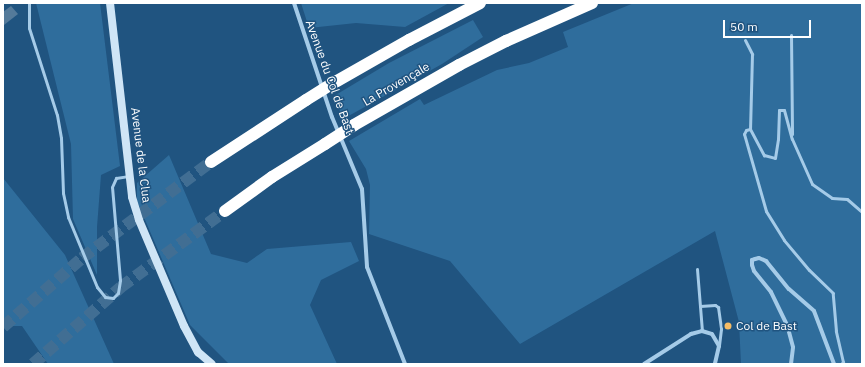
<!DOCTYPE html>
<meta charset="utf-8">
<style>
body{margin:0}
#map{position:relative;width:865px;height:367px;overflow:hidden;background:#205480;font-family:"IBM Plex Sans",sans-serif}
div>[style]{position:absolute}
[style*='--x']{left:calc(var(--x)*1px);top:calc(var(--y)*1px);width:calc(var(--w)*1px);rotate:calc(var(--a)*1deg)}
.green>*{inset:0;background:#2f6d9c}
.water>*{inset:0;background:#547a9a}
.highway-tunnel>*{height:12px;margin-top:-6px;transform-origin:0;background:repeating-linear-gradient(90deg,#416e93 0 12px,transparent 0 18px)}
.lane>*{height:3px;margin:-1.5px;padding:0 1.5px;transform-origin:1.5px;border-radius:1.5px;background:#a5cbe8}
.street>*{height:4px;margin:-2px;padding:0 2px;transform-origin:2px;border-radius:2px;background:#a5cbe8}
.secondary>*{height:8px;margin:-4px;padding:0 4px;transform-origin:4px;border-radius:4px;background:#cfe5f6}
.highway>*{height:12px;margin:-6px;padding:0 6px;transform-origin:6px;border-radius:6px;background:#fff}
.highway-bridge>*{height:12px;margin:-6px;padding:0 6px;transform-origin:6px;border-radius:6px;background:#fff}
.dots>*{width:11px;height:11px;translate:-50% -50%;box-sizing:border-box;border:2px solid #205480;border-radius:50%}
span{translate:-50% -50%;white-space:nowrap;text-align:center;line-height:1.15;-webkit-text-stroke:3px #205480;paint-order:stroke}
.street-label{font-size:12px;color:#fff}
.poi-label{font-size:12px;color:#fff}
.left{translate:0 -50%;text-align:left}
.frame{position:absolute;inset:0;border:4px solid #fff;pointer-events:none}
.scale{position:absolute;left:723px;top:20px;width:88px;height:18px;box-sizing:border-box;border:2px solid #fff;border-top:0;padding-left:5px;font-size:12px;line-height:14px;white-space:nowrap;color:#fff;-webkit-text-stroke:3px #205480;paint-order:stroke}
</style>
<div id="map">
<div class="green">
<div style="clip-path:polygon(36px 3px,100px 3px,120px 166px,101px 175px,97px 227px,97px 275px,73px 219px,71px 144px)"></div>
<div style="clip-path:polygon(301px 3px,449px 3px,405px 27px,356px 23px,309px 28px)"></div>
<div style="clip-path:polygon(634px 3px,862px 3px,862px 364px,741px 364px,739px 322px,715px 231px,520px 344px,450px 261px,369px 234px,370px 185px,366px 169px,349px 141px,420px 99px,424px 105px,497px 70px,529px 63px,568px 47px,563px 32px)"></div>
<div style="clip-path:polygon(473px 20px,483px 37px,442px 64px,343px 119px,334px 96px,389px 63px)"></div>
<div style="clip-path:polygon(169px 155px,211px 254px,247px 263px,267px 249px,351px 242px,359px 261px,321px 280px,310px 305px,337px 364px,229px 364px,190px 325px,137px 201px,137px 183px)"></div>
<div style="clip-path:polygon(3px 178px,65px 255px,114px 364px,48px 364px,22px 326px,3px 326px)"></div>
</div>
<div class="water">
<div style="clip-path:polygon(11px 6px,18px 14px,4px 25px,3px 12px)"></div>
</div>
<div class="highway-tunnel">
<div style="--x:3;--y:327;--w:105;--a:-41.1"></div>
<div style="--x:82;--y:258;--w:161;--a:-36.7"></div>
<div style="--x:33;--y:364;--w:117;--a:-41.2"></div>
<div style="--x:121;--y:287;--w:129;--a:-36.2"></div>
</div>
<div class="lane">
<div style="--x:29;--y:3;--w:25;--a:90"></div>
<div style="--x:29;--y:28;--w:91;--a:72.2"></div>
<div style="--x:57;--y:115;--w:23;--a:80"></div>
<div style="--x:61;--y:138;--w:55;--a:87.9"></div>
<div style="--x:63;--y:193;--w:25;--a:78"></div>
<div style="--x:68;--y:217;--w:76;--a:67.5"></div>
<div style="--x:97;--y:287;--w:13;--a:51"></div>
<div style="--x:105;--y:297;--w:8;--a:7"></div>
<div style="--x:113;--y:298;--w:7;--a:-45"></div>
<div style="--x:118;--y:293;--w:13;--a:-81"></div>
<div style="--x:120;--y:280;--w:93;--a:-94.9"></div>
<div style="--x:112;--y:187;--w:10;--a:-66"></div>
<div style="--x:116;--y:178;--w:12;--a:-9"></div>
<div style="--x:791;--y:35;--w:99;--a:89.4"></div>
<div style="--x:745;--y:40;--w:16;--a:63"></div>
<div style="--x:752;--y:54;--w:75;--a:91.5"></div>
<div style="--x:697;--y:269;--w:62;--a:85.4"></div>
<div style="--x:700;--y:306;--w:15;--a:-4"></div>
<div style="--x:715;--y:305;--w:4;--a:34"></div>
<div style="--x:718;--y:307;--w:22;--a:82"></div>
<div style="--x:721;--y:329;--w:17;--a:97"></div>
<div style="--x:841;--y:364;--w:3;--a:-45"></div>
<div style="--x:843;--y:362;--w:32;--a:-103"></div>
<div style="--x:836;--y:331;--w:38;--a:-95"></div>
<div style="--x:833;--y:293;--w:33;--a:-136"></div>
<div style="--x:809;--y:270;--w:39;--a:-130"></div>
<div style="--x:784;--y:240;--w:34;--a:-122"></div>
<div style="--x:766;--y:211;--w:80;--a:-105.9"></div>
<div style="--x:744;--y:134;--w:4;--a:-63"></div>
<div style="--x:746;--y:130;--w:4;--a:-14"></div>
<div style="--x:750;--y:129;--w:30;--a:62"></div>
<div style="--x:764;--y:155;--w:11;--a:15"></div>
<div style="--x:775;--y:158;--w:19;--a:-81"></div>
<div style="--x:778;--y:139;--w:29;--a:-88"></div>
<div style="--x:779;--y:110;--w:5;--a:0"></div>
<div style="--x:784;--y:110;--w:30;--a:75"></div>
<div style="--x:792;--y:139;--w:49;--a:66"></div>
<div style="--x:812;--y:184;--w:24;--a:35"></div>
<div style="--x:832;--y:198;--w:15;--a:4"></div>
<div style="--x:847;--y:199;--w:20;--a:41"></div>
</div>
<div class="street">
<div style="--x:294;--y:3;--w:120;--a:71.6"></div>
<div style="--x:332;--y:117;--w:78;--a:67.4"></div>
<div style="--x:362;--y:189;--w:78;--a:86.3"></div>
<div style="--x:367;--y:267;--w:104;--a:68.6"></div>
<div style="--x:644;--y:364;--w:56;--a:-32.6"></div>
<div style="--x:691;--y:334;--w:11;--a:-15"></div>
<div style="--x:702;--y:331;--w:10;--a:17"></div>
<div style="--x:712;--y:334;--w:14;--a:60"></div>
<div style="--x:719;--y:346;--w:18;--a:103"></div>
<div style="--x:791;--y:364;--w:17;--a:-83"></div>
<div style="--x:793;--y:347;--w:23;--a:-105"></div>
<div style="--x:787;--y:325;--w:37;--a:-116"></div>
<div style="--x:771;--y:292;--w:27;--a:-129"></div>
<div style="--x:754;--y:271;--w:6;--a:-108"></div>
<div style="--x:752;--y:265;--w:5;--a:-90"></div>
<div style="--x:752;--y:260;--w:3;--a:-18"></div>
<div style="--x:755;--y:259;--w:4;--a:-14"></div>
<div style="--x:759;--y:258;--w:8;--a:23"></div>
<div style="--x:766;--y:261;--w:36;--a:51"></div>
<div style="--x:789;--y:289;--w:33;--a:41"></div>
<div style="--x:814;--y:311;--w:57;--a:69.3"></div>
</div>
<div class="secondary">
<div style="--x:110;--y:3;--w:195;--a:83.5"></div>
<div style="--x:132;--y:197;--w:24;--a:73"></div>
<div style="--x:139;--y:220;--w:115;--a:67"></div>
<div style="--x:184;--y:326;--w:30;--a:62"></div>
<div style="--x:198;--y:352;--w:18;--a:41"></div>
</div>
<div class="highway">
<div style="--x:337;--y:81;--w:83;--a:-29.7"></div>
<div style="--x:409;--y:40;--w:80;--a:-27.5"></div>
<div style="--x:354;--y:125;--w:121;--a:-29.7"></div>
<div style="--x:459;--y:65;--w:53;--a:-27.1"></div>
<div style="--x:506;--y:41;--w:94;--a:-23.8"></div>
<div style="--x:211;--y:162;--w:113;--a:-33.1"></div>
<div style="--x:225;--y:211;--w:58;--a:-35.9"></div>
<div style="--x:272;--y:177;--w:62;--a:-31.9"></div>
</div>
<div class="highway-bridge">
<div style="--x:306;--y:100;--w:36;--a:-32"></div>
<div style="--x:325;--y:144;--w:35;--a:-33"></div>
</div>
<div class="dots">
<div style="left:728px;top:326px;background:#f6bc65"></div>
</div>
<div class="street-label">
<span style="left:330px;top:77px;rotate:70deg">Avenue du Col de Bast</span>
<span style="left:396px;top:84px;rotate:-30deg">La Provençale</span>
<span style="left:141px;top:155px;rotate:83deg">Avenue de la Clua</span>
</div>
<div class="poi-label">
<span class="left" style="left:736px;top:326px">Col de Bast</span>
</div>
<div class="frame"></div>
<div class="scale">50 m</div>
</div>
